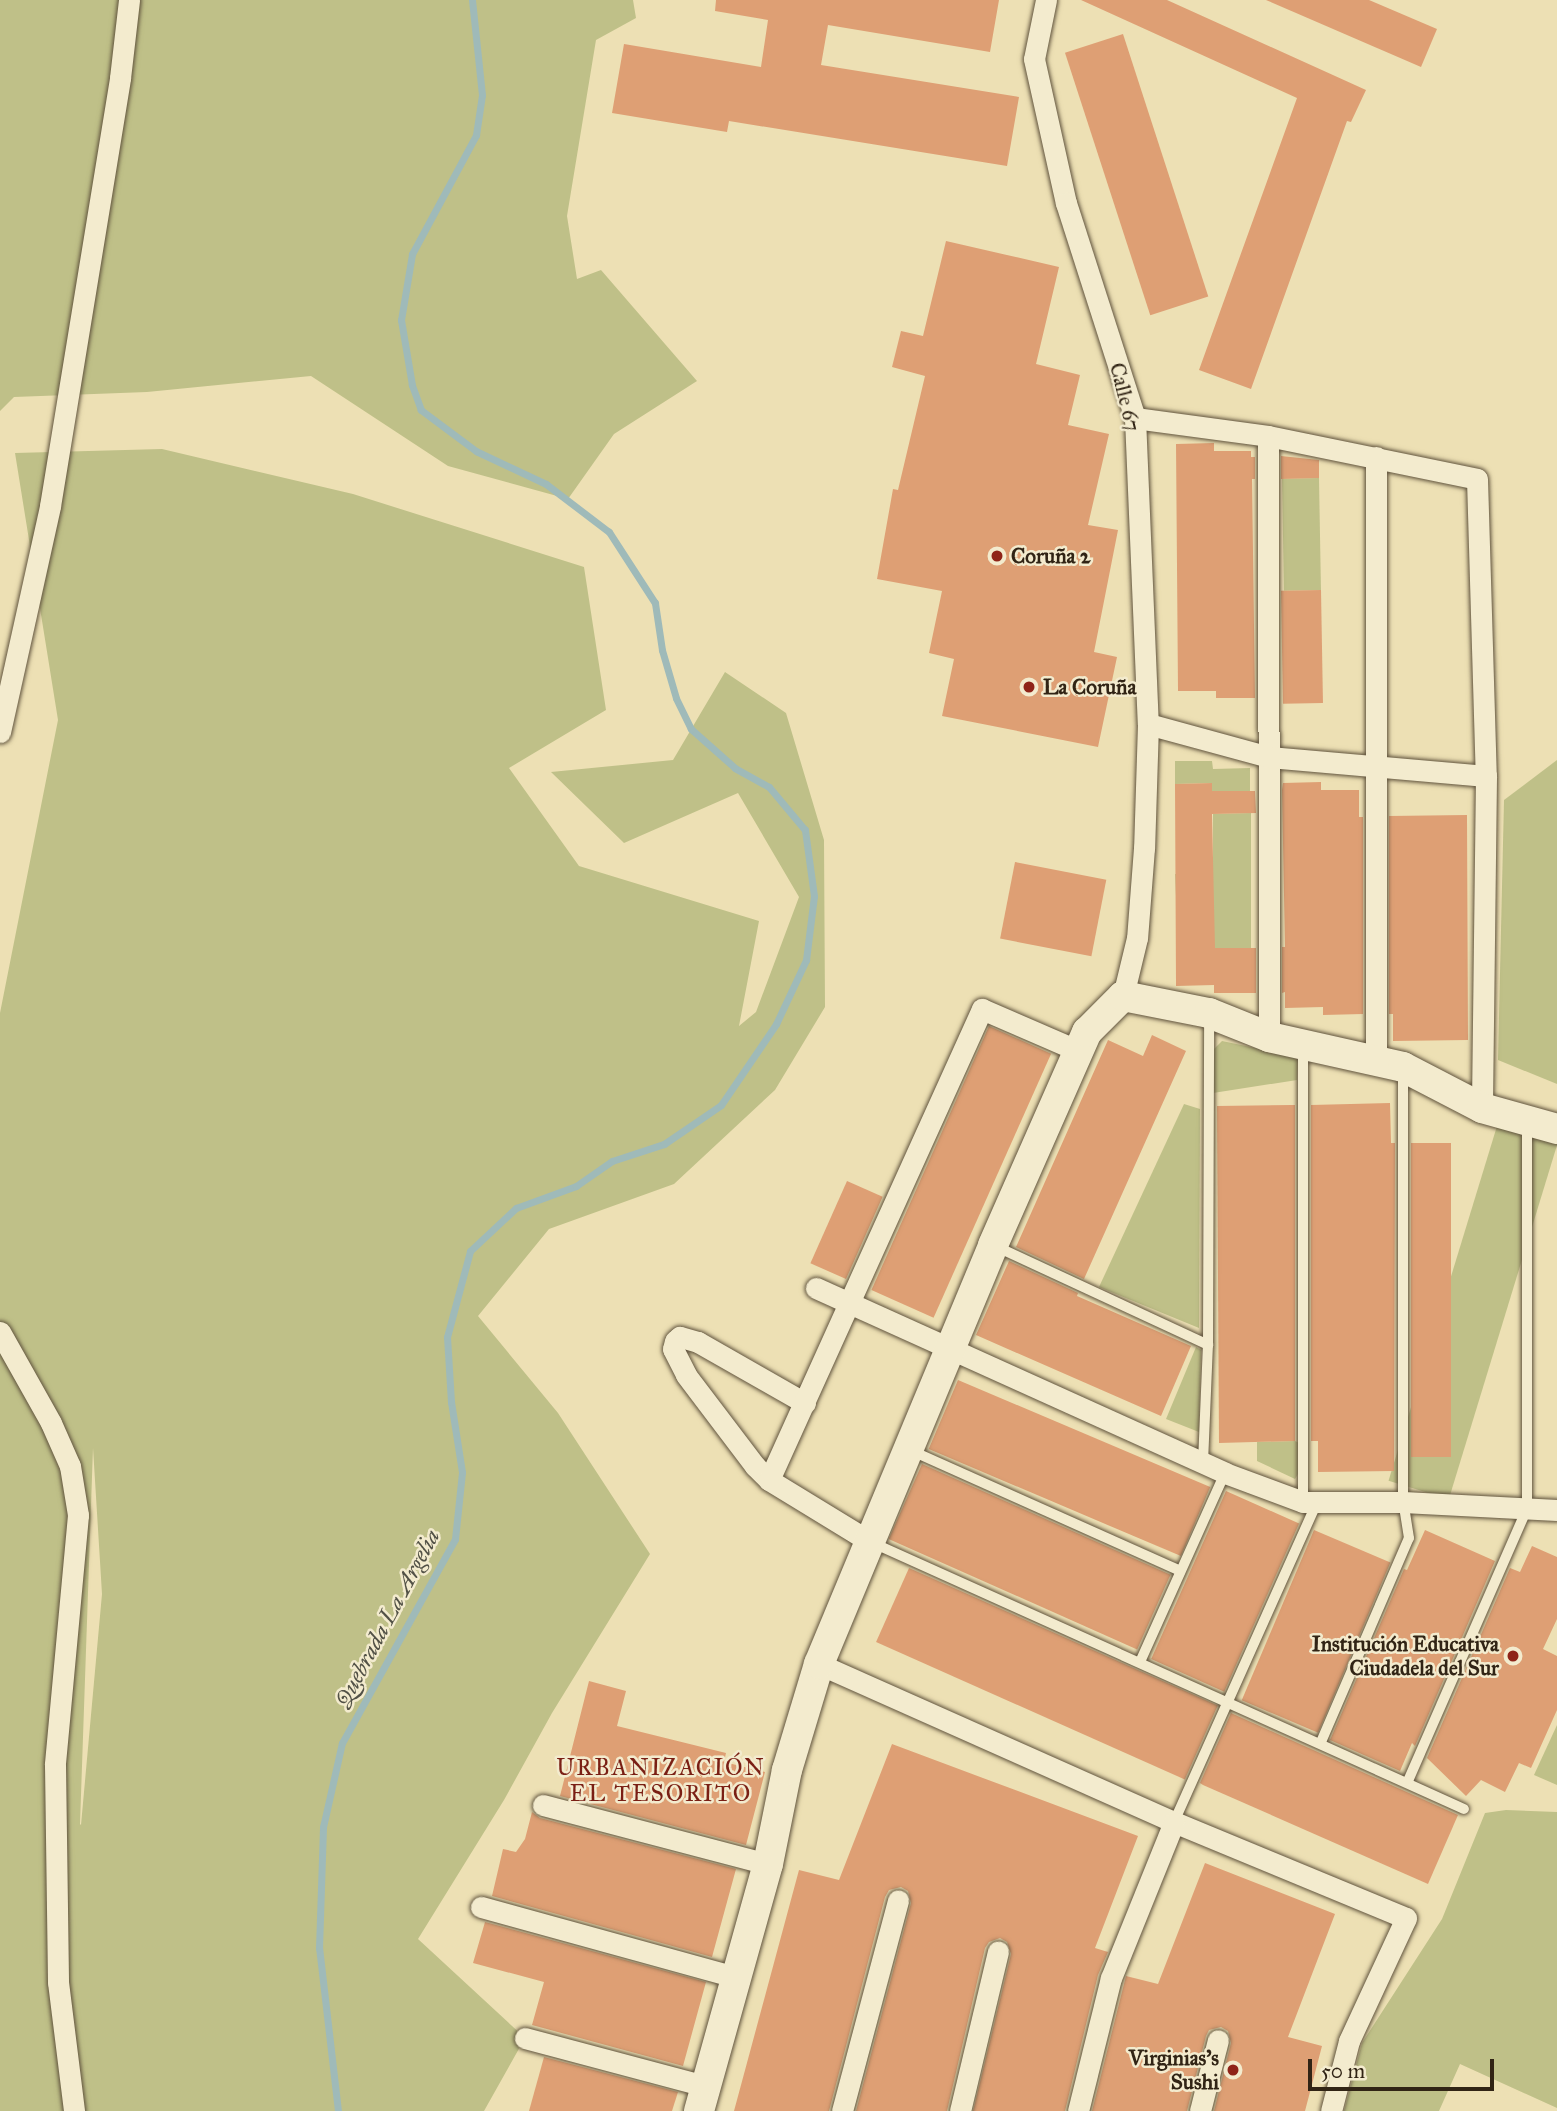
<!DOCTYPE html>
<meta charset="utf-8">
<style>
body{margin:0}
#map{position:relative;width:1557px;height:2111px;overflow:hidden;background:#ede0b4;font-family:"IM FELL Great Primer",serif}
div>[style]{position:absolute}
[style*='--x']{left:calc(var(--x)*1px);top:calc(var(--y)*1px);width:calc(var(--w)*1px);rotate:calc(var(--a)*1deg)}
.green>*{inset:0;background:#bfc088;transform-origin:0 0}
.stream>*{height:7px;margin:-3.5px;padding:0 3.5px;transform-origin:3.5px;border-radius:3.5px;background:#9fbab9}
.building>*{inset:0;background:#de9f74;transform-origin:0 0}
.roads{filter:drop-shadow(0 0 2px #60533d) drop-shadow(0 0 2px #60533d)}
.lane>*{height:10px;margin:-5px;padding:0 5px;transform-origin:5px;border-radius:5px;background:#f3ebce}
.street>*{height:21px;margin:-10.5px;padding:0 10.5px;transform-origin:10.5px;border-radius:10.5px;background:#f3ebce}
.secondary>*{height:30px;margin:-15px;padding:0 15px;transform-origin:15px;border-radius:15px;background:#f3ebce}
.dots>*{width:19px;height:19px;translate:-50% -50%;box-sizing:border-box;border:4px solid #f3ebce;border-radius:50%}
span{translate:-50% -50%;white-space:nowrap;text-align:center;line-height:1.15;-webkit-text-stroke:5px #f3ebce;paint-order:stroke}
.street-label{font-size:21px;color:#312415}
.poi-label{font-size:21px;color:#312415;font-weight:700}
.left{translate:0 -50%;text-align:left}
.right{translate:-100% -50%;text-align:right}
.water-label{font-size:23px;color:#525146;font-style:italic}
.neighbourhood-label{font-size:23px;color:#7a1f14;letter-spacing:2px}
.scale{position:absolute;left:1308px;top:2059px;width:186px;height:32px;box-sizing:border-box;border:4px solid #312415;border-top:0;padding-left:9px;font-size:21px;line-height:24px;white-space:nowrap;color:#312415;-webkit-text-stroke:5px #f3ebce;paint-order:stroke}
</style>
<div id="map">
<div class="green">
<div style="clip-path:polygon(0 0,633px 0,636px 18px,596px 40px,567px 216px,577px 279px,601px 270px,697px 381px,614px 434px,568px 499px,448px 466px,311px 376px,147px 392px,14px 397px,0 411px)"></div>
<div style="clip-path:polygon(evenodd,162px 449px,353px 494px,584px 567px,606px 710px,509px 768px,579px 866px,759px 921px,739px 1026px,756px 1012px,799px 897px,738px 793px,624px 843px,551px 772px,673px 760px,725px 672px,786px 713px,824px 840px,825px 1007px,775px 1090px,674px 1184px,549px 1229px,478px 1316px,558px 1413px,650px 1554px,552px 1713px,504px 1800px,418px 1939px,525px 2038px,484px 2111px,0 2111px,0 1013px,58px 720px,15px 453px,162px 449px,93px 1448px,102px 1594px,81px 1825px,80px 1824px,93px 1448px)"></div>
<div style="left:1319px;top:478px;width:112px;height:37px;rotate:89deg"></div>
<div style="clip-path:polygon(1557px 760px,1557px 1084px,1498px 1060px,1504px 800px)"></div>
<div style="clip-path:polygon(1175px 761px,1212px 761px,1213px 769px,1250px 768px,1250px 791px,1212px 791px,1212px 783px,1175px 784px)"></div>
<div style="clip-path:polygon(1251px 813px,1251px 948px,1214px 948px,1176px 896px,1175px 874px,1213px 873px,1213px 814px)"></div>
<div style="clip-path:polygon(1222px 1041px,1294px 1056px,1298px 1060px,1297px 1080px,1213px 1093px,1213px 1050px)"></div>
<div style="clip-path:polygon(1184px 1104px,1200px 1109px,1199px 1328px,1099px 1287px)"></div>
<div style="left:1497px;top:1126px;width:63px;height:371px;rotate:17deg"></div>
<div style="clip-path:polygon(1196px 1347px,1201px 1350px,1199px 1432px,1166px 1419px)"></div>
<div style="clip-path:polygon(1295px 1441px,1299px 1443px,1298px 1474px,1295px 1479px,1257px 1461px,1257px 1442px)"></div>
<div style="clip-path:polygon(1557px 1725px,1557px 1785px,1534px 1775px)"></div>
<div style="clip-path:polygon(1506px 1810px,1557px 1812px,1557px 2108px,1460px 2064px,1439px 2111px,1344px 2111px,1362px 2043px,1442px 1919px,1485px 1813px)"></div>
</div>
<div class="stream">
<div style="--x:338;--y:2111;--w:164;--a:-96.6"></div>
<div style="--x:319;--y:1948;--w:121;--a:-88.1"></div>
<div style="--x:323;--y:1827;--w:86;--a:-77.3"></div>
<div style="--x:342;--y:1743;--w:233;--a:-61"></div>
<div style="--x:455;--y:1539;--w:67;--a:-84"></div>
<div style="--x:462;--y:1472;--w:71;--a:-98.9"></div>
<div style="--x:451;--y:1402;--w:65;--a:-93.5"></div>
<div style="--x:447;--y:1337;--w:89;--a:-75"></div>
<div style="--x:470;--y:1251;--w:63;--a:-43.1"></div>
<div style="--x:516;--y:1208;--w:64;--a:-20.1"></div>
<div style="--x:576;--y:1186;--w:44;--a:-34.8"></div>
<div style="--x:612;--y:1161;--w:55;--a:-18.1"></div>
<div style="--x:664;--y:1144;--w:69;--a:-34.4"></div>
<div style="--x:721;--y:1105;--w:98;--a:-55.8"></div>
<div style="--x:776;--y:1024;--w:71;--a:-64.9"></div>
<div style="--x:806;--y:960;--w:64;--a:-82.9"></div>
<div style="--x:814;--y:896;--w:67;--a:-97.8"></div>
<div style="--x:805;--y:830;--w:56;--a:-129.9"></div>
<div style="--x:769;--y:787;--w:39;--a:-151"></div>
<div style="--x:735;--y:768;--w:59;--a:-138.4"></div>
<div style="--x:691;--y:729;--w:34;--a:-116"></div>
<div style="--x:676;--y:698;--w:50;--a:-106.3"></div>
<div style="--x:662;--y:650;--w:48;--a:-98.5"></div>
<div style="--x:655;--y:603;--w:85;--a:-122.9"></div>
<div style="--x:609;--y:532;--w:79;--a:-142.7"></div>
<div style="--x:546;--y:484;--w:77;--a:-154.8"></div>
<div style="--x:476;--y:451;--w:69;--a:-143.3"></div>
<div style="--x:421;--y:410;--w:27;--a:-110"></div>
<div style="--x:412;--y:385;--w:66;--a:-99.6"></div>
<div style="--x:401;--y:320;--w:67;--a:-80.5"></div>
<div style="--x:412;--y:254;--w:135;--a:-61.7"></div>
<div style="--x:476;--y:135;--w:40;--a:-81.5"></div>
<div style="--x:482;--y:95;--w:96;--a:-96"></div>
</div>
<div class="building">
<div style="clip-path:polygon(716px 0,999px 0,990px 52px,828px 25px,821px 65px,1019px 97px,1007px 166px,729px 121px,727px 132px,612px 113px,624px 44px,761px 67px,768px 20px,715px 11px)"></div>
<div style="clip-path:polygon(1081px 0,1167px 0,1366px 90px,1351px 122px,1347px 121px,1251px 389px,1199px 370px,1297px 98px)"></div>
<div style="clip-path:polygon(1266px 0,1369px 0,1437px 29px,1421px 67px)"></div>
<div style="left:1123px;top:34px;width:276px;height:61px;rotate:72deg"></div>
<div style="clip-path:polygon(946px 241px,1059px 267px,1036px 364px,1080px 375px,1068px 425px,1109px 434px,1088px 525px,1118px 530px,1094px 652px,1117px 657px,1098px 747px,942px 716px,954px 659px,929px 653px,942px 591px,877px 579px,893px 489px,898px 490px,925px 376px,892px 367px,901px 331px,923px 336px)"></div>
<div style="clip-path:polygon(1214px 443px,1214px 451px,1251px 451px,1251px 457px,1255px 457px,1255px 479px,1252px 479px,1255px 698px,1216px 698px,1216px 691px,1178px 691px,1176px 444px)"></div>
<div style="clip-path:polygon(1281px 456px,1319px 460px,1319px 478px,1281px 479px)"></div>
<div style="left:1321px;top:590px;width:113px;height:40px;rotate:89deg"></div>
<div style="clip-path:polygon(1321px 782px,1321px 790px,1359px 790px,1359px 817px,1363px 817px,1363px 1014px,1323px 1015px,1323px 1007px,1285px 1008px,1285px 992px,1282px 993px,1282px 947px,1285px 947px,1282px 790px,1283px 783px)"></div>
<div style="clip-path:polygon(1212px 783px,1212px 791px,1255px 791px,1256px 813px,1212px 814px,1215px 948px,1256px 948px,1256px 993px,1214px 993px,1214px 985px,1176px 986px,1175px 784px)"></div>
<div style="clip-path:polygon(1467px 815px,1468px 1040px,1393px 1041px,1393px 1014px,1389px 1014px,1389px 816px)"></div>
<div style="left:1015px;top:862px;width:93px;height:78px;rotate:11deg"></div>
<div style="left:989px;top:1026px;width:68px;height:289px;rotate:24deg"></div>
<div style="clip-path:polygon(1152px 1035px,1186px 1051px,1084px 1279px,1016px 1247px,1108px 1040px,1143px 1056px)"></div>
<div style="clip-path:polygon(1390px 1103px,1391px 1143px,1395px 1143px,1394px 1471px,1318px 1472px,1318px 1441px,1311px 1441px,1311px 1105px)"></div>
<div style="clip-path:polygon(1292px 1105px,1295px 1105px,1295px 1441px,1219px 1443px,1217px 1106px)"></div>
<div style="left:1411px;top:1143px;width:40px;height:314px"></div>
<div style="left:847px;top:1181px;width:39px;height:90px;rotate:24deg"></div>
<div style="clip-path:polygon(1009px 1261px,1078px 1293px,1077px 1296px,1191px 1346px,1161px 1416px,976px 1335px)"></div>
<div style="left:958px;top:1380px;width:274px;height:75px;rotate:23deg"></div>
<div style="left:922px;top:1464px;width:272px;height:82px;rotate:24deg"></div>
<div style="left:1226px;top:1491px;width:80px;height:184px;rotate:24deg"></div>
<div style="left:1314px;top:1530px;width:83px;height:185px;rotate:23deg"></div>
<div style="clip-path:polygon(1425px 1530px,1495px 1561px,1415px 1746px,1412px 1743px,1400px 1771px,1330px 1740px,1404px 1569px,1407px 1570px)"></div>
<div style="clip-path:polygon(1532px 1546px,1557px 1557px,1557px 1619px,1543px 1649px,1557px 1656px,1557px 1710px,1531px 1768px,1519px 1763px,1505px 1792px,1481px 1780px,1466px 1796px,1427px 1758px,1510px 1568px,1520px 1572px)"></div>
<div style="left:909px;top:1568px;width:338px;height:81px;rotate:24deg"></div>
<div style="clip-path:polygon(589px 1681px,626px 1691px,617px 1726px,726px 1753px,724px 1762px,765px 1772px,746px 1845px,560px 1796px)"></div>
<div style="clip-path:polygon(1231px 1713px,1458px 1815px,1428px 1884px,1203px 1785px,1200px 1783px)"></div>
<div style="clip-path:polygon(892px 1744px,1138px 1836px,1095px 1948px,1108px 1952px,1098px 1975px,1065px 2111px,973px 2111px,1011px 1954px,1007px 1942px,1000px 1938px,989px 1942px,985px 1948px,947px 2111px,856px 2111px,911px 1903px,908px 1891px,901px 1887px,889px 1890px,885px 1897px,829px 2111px,734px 2111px,799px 1870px,839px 1880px)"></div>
<div style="clip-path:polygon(532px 1812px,540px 1818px,736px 1869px,712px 1957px,492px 1896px,503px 1849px,516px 1852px,525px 1839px)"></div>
<div style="clip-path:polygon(1205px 1863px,1335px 1914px,1288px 2037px,1322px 2046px,1305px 2111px,1214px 2111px,1231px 2043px,1228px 2031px,1221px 2027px,1209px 2030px,1206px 2036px,1187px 2111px,1092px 2111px,1126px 1976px,1158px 1984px)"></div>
<div style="clip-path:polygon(485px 1922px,706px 1982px,683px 2066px,532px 2025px,544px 1982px,473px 1963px)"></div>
<div style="clip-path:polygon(544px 2057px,678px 2092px,672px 2111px,529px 2111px)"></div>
</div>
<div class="roads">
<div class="lane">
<div style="--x:995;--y:1246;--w:235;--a:24.9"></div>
<div style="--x:910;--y:1450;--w:296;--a:24.1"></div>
<div style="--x:1203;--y:1463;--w:118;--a:-87.6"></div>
<div style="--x:1208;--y:1345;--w:330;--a:-89.8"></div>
<div style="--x:1303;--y:1502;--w:456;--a:-90"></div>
<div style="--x:873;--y:1543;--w:648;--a:24.23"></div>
<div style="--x:1140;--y:1662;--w:207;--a:-65.8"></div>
<div style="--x:1321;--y:1742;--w:222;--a:-66.7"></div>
<div style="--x:1409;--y:1538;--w:36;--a:-99"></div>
<div style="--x:1403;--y:1502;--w:431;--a:-90"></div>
<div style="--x:1408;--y:1781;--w:297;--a:-66.4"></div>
<div style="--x:1527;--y:1509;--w:386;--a:-90"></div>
<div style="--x:1174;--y:1822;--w:350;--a:-65.9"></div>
</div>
<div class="street">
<div style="--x:1046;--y:0;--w:60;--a:101.5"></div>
<div style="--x:1034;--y:59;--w:148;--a:77.5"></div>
<div style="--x:1066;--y:203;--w:226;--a:72.2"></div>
<div style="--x:1135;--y:418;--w:306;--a:87.6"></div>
<div style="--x:1148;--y:724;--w:124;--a:91.8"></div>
<div style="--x:1144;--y:848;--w:90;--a:94.4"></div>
<div style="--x:1137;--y:938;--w:60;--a:103.6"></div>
<div style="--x:1135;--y:418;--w:134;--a:7.7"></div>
<div style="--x:1268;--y:436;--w:213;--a:11.6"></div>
<div style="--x:1477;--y:479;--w:297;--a:88.3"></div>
<div style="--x:1486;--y:776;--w:332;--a:90.7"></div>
<div style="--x:1268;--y:436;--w:601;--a:89.9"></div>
<div style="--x:1148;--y:724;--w:125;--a:15.3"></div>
<div style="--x:1269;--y:757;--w:218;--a:5"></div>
<div style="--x:0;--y:732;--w:231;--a:-77.5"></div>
<div style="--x:50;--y:506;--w:434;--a:-80.7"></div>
<div style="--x:120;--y:78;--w:79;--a:-83.4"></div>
<div style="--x:1376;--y:1062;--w:605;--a:-90"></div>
<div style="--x:816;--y:1288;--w:449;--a:24.3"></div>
<div style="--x:1225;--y:1473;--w:83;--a:20.4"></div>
<div style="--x:1303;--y:1502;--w:100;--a:0"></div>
<div style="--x:1403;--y:1502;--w:154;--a:3"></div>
<div style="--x:0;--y:1332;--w:104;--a:60.7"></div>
<div style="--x:51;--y:1423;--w:47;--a:66.2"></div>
<div style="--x:70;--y:1466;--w:50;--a:80.7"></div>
<div style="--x:78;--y:1515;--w:251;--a:95.3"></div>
<div style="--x:55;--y:1765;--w:217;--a:89.2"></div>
<div style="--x:58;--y:1982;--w:130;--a:82.9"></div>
<div style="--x:805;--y:1403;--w:123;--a:-150.3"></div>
<div style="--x:698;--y:1342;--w:19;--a:-164"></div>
<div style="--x:680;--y:1337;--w:6;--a:141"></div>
<div style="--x:675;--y:1341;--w:8;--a:104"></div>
<div style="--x:673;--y:1349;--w:29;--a:63"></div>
<div style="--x:686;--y:1375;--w:114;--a:52.8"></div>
<div style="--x:755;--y:1466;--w:20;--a:45"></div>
<div style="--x:769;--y:1480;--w:117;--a:31.4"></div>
<div style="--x:769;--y:1480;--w:517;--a:-65.67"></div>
<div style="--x:982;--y:1009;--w:106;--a:23.4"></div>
<div style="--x:819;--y:1664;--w:389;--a:24"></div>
<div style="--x:1174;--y:1822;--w:251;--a:22.5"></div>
<div style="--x:1406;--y:1918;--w:136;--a:114.9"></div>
<div style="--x:1349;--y:2041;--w:72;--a:104.4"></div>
<div style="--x:543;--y:1805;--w:233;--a:14.7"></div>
<div style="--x:481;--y:1907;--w:264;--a:15.4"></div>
<div style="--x:525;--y:2038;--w:187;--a:14.9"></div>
<div style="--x:842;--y:2111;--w:218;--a:-75.1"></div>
<div style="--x:960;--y:2111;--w:164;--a:-76.6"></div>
<div style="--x:1078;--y:2111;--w:137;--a:-76.1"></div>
<div style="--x:1111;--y:1978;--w:168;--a:-68"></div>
<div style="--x:1200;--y:2111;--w:73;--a:-75.8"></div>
</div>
<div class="secondary">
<div style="--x:699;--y:2111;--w:256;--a:-74.4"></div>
<div style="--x:768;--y:1864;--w:96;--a:-78.6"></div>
<div style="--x:787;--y:1770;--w:111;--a:-73.2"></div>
<div style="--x:819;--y:1664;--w:454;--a:-67.4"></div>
<div style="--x:993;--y:1245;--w:233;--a:-66.2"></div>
<div style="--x:1087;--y:1032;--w:51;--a:-45"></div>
<div style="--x:1123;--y:996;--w:88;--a:11.2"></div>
<div style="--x:1209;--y:1013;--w:65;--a:21.8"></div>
<div style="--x:1269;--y:1037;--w:137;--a:12.6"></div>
<div style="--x:1403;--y:1067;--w:89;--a:27.4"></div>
<div style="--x:1482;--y:1108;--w:78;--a:15.6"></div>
</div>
</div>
<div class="dots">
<div style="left:997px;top:556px;background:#8f2418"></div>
<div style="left:1029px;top:687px;background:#8f2418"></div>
<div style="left:1513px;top:1656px;background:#8f2418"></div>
<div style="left:1233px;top:2070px;background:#8f2418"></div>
</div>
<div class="street-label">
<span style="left:1125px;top:397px;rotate:76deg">Calle 67</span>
</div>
<div class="poi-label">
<span class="left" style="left:1011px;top:556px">Coruña 2</span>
<span class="left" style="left:1043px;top:687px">La Coruña</span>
<span class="right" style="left:1499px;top:1656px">Institución Educativa<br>Ciudadela del Sur</span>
<span class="right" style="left:1219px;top:2070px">Virginias's<br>Sushi</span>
</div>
<div class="water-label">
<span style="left:387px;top:1618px;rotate:-62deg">Quebrada La Argelia</span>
</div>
<div class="neighbourhood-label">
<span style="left:661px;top:1780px">URBANIZACIÓN<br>EL TESORITO</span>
</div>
<div class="scale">50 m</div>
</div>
